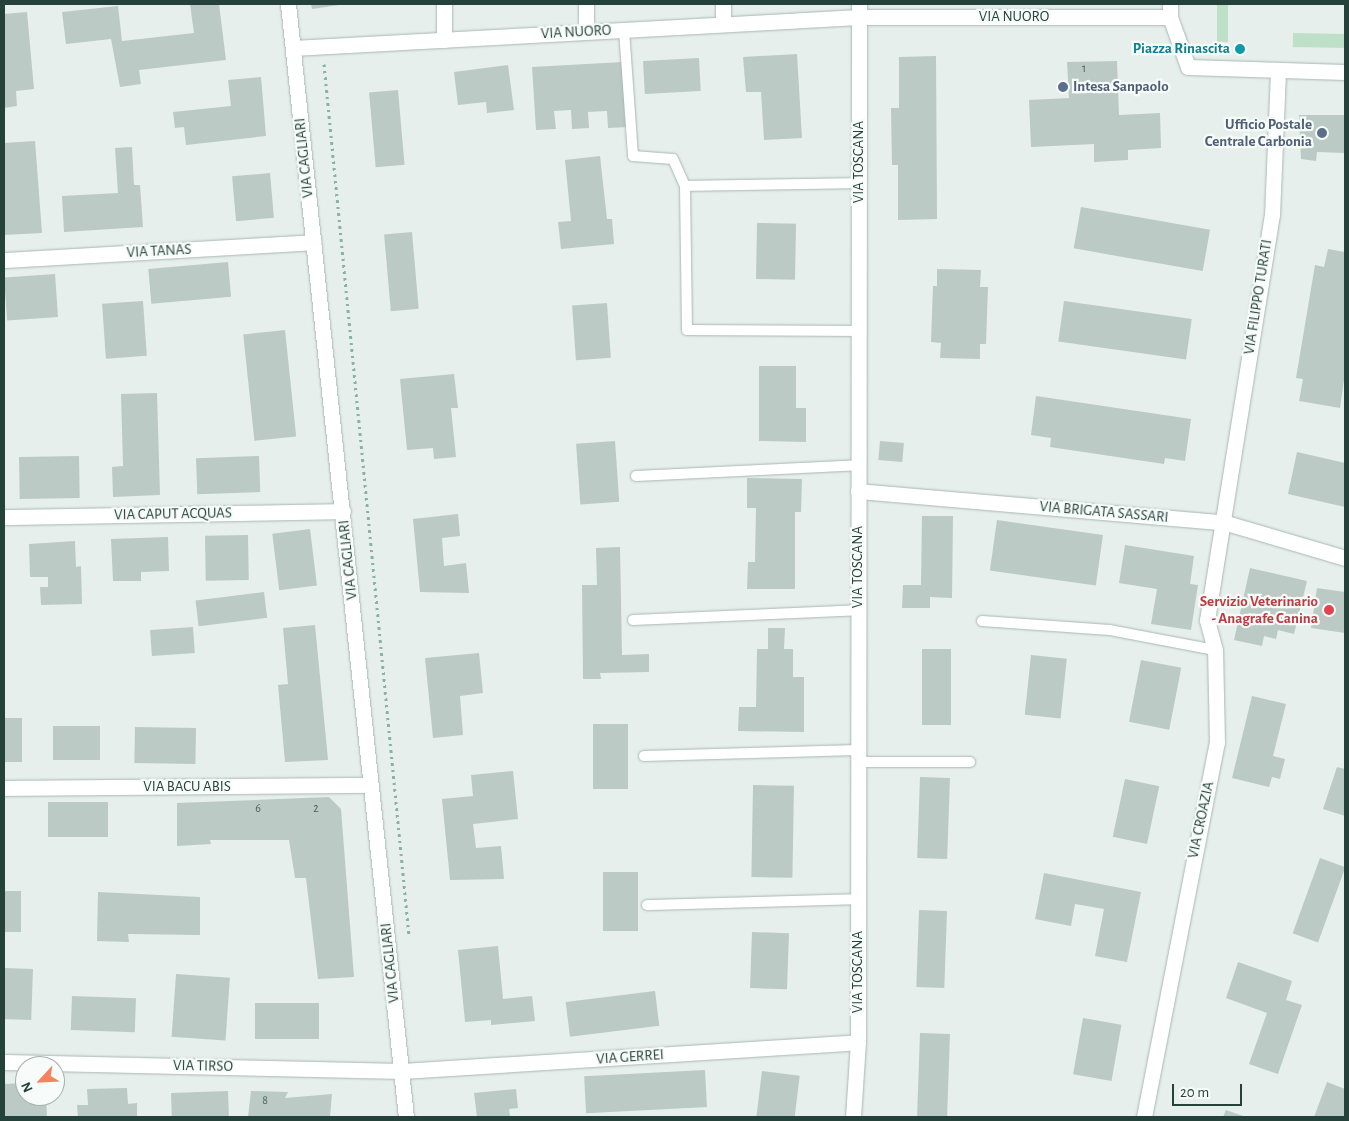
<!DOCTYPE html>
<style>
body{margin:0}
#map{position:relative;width:1349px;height:1121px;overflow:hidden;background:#e6efeb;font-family:"Alegreya Sans",sans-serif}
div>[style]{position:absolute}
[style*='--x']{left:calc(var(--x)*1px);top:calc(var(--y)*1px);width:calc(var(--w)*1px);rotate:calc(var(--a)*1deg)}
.green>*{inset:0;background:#bfe0c8;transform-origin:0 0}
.building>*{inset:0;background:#bbcac4;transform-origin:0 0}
.path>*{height:3px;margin-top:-1.5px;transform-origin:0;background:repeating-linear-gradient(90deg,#86b3a5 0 2.5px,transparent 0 6.5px)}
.roads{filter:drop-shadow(0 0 1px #a8b8b2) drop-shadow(0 0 1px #a8b8b2)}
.lane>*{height:10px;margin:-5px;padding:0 5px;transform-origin:5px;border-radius:5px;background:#fff}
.street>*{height:15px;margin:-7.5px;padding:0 7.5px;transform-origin:7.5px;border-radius:7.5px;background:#fff}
.secondary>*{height:15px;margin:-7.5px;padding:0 7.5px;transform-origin:7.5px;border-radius:7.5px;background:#fff}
.dots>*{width:14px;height:14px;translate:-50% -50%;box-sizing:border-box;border:2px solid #f7fbf9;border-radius:50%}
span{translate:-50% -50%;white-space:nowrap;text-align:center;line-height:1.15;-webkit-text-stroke:4.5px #f7fbf9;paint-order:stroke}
.number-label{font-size:12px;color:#4a645c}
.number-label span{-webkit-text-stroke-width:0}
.street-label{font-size:15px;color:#24423a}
.culture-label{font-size:15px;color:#0d838f;font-weight:700}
.right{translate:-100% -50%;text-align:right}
.service-label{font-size:15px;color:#4e5e75;font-weight:700}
.left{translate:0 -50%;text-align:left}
.health-label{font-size:15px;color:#be3a42;font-weight:700}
.frame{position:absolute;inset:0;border:5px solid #24423a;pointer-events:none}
.north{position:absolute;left:15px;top:1056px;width:50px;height:50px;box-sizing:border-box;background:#f7fbf9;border:1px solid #a3b1ad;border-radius:50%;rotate:245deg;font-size:14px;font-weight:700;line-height:20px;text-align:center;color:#24423a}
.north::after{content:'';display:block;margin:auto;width:18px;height:22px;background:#f4845f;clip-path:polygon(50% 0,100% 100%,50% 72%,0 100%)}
.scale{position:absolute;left:1172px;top:1084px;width:70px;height:22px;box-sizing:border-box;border:2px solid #24423a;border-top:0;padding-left:6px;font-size:15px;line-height:18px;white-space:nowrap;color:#24423a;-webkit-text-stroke:4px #f7fbf9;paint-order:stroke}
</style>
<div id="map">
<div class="green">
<div style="left:1217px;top:4px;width:11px;height:38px"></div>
<div style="left:1293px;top:33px;width:52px;height:14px;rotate:1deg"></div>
</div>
<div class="building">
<div style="clip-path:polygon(190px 4px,219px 4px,226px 60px,139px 70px,141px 84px,120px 87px,111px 39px,66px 44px,62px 12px,118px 6px,122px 41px,194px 33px)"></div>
<div style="clip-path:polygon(311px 4px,339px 4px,339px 5px,312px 9px)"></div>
<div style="clip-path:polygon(27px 12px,34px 89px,16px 91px,17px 106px,4px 108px,4px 14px)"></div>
<div style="clip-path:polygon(797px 54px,802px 138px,764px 140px,761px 92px,746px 92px,743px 57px)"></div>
<div style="clip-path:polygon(936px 56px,937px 219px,898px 220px,898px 165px,892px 165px,891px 108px,899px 108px,899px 57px)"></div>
<div style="left:699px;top:58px;width:33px;height:56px;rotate:87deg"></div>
<div style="clip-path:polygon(1117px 61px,1119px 115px,1160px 113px,1161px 148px,1128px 150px,1128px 160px,1094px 162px,1094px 144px,1031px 147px,1029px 100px,1069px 98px,1067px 62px)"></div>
<div style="clip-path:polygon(623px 62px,627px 127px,608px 128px,607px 111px,588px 112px,589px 128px,572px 129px,571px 110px,554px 111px,556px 129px,536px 130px,532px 67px)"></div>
<div style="clip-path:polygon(508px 65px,514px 110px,487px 113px,486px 102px,458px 105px,454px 72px)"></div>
<div style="clip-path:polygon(261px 77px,266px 136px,186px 145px,184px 127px,175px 128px,173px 112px,231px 106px,228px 80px)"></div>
<div style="left:398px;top:90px;width:75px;height:29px;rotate:85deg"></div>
<div style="clip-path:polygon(1299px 115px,1345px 115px,1345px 153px,1317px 152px,1316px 161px,1301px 159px)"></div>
<div style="clip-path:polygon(35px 141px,42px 233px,4px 235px,4px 143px)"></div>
<div style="clip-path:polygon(132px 147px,134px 185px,140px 185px,143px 227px,64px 232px,62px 196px,118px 193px,115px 148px)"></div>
<div style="clip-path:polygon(600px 156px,607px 219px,612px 219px,614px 244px,561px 249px,558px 222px,571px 221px,565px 160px)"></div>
<div style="left:270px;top:173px;width:45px;height:38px;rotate:85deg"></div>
<div style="left:1081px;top:207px;width:131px;height:42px;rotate:10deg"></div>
<div style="left:757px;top:223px;width:39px;height:56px;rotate:1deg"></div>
<div style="left:412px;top:232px;width:77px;height:28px;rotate:85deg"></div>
<div style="clip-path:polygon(1328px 249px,1345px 252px,1345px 373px,1340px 408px,1299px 401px,1303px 379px,1296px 378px,1315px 265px,1324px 267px)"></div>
<div style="left:228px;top:262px;width:35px;height:80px;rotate:85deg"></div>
<div style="clip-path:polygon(937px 269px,981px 270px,980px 287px,988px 287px,986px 344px,980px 344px,980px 359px,940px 358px,941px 343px,931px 342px,933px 286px,937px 286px)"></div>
<div style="left:55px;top:274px;width:43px;height:51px;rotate:86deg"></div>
<div style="left:143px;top:301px;width:55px;height:41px;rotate:86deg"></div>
<div style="left:1064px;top:301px;width:129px;height:41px;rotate:8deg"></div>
<div style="left:607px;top:303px;width:55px;height:35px;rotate:86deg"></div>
<div style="left:285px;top:330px;width:107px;height:42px;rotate:84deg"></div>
<div style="clip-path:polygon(759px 366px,796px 366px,796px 408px,806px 408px,806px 442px,759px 441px)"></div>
<div style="clip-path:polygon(454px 374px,458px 408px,451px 408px,456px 457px,434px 459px,433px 448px,407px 450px,400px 379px)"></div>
<div style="clip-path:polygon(157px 393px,160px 495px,113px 497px,112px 467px,123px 466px,121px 394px)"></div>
<div style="clip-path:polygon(1036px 396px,1191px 419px,1185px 461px,1165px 458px,1164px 464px,1050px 447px,1051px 438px,1031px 435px)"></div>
<div style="left:615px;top:441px;width:61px;height:39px;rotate:86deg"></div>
<div style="left:880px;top:441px;width:24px;height:19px;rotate:5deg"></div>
<div style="clip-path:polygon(1297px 452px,1345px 463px,1345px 507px,1288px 494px)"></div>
<div style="left:79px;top:456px;width:42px;height:60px;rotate:89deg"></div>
<div style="left:259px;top:456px;width:36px;height:63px;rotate:88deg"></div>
<div style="clip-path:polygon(747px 478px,802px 479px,801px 512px,795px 512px,795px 589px,747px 589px,748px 562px,755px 562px,756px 508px,747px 508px)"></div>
<div style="clip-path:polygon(458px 514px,460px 536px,442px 538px,444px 566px,466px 563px,469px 593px,420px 592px,413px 519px)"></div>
<div style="clip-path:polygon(922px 516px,953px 516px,952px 598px,930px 597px,930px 608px,902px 608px,903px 585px,921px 585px)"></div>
<div style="left:997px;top:520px;width:107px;height:51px;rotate:8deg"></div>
<div style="left:310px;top:529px;width:57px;height:38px;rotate:83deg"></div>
<div style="left:248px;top:535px;width:45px;height:43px;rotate:89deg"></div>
<div style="clip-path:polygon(168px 537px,169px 571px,141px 572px,141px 581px,113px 581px,111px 539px)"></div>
<div style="clip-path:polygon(75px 541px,76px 567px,81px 566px,82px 604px,41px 605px,40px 587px,48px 587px,48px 577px,30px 577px,29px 544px)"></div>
<div style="clip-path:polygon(1125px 545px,1194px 556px,1190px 584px,1198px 585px,1191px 630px,1151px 624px,1157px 589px,1119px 583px)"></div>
<div style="clip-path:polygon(620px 547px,622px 655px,649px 654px,649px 672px,600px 673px,601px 679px,583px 679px,582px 585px,597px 585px,596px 548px)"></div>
<div style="clip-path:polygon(1250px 568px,1307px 581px,1294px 634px,1278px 630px,1276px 639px,1264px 636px,1262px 646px,1234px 640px)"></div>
<div style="clip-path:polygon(1317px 588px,1345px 592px,1345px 633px,1311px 628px)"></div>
<div style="left:264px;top:592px;width:26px;height:69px;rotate:83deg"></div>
<div style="clip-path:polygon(315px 625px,328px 760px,285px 762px,278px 685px,288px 684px,283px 628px)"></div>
<div style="left:193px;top:627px;width:26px;height:43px;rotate:86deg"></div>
<div style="clip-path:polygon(768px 628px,785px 628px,784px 649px,793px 649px,793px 677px,804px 677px,804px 732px,738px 731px,739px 707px,756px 707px,757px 649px,768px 649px)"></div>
<div style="left:922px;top:649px;width:29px;height:76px"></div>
<div style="clip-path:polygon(479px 653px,483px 693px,460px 696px,463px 735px,433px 738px,425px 658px)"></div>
<div style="left:1031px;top:655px;width:36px;height:60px;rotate:6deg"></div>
<div style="left:1141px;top:660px;width:41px;height:63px;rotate:11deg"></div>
<div style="clip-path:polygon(1252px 696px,1286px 704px,1273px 756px,1285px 759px,1280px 779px,1272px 777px,1269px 787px,1232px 778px)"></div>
<div style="left:4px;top:718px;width:18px;height:44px"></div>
<div style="left:593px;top:724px;width:35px;height:65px"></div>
<div style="left:53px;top:726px;width:47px;height:34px"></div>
<div style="left:135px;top:727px;width:61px;height:36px;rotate:1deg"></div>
<div style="clip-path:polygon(1337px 767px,1345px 769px,1345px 816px,1323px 809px)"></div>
<div style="clip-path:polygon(513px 771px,518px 819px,473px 824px,476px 848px,501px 846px,504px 879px,450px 880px,442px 799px,473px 796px,471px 775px)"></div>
<div style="left:920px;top:777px;width:30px;height:81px;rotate:2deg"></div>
<div style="left:1125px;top:779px;width:35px;height:59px;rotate:12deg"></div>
<div style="left:753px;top:785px;width:41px;height:92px;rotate:1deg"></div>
<div style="clip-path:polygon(329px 797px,341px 809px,354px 977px,318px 979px,306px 878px,295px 878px,289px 840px,210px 840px,211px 844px,177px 846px,177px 803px)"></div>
<div style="left:48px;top:802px;width:60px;height:35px"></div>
<div style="left:1320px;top:858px;width:27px;height:80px;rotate:20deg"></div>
<div style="left:603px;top:872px;width:35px;height:59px"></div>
<div style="clip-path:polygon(1044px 873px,1141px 892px,1127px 962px,1095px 956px,1104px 909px,1075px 904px,1071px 926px,1035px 919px)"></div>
<div style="left:4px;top:891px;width:17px;height:41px"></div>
<div style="clip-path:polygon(98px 892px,200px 897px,200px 935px,128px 934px,129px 942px,97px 941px)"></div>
<div style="left:919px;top:910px;width:28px;height:77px;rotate:2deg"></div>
<div style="left:752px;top:932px;width:37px;height:56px;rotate:2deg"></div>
<div style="clip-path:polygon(498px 946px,503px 999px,532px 996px,535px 1021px,491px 1025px,491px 1020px,465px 1022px,458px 950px)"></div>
<div style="clip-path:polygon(1238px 962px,1292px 981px,1286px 1000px,1302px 1005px,1278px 1074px,1249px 1064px,1267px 1013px,1226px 998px)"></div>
<div style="left:4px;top:968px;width:29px;height:51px;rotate:2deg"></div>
<div style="left:176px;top:974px;width:54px;height:63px;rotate:4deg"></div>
<div style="left:655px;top:991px;width:35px;height:90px;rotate:83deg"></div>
<div style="left:72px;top:996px;width:64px;height:34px;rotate:2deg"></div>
<div style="left:255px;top:1003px;width:64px;height:36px"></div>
<div style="left:1083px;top:1018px;width:39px;height:57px;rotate:10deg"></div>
<div style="left:920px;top:1033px;width:30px;height:84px;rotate:2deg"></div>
<div style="left:705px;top:1070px;width:37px;height:121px;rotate:87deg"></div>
<div style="left:762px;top:1071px;width:38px;height:46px;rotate:7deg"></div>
<div style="clip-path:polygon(1327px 1082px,1345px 1089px,1345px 1117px,1314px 1117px)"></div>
<div style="clip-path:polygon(25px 1083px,25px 1096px,46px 1096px,47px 1117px,4px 1117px,4px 1084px)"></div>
<div style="clip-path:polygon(127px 1088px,128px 1104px,137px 1103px,137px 1117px,78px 1117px,77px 1105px,88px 1105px,87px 1089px)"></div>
<div style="clip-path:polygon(516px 1089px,518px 1108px,509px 1109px,510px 1117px,477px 1117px,474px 1093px)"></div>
<div style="left:228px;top:1091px;width:26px;height:57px;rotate:88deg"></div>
<div style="clip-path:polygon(251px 1091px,288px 1092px,285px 1098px,332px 1094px,330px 1117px,248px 1117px)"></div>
<div style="clip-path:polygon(1226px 1110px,1246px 1117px,1223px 1117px)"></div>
</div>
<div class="path">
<div style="--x:324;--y:64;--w:876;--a:84.43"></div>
</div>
<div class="roads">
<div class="lane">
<div style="--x:624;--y:30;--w:126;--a:85.9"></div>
<div style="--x:633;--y:156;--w:40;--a:4.3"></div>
<div style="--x:673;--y:159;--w:30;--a:66"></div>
<div style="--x:859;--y:183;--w:174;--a:179"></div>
<div style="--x:685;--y:186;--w:144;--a:89.2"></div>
<div style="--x:687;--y:330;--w:172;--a:0.3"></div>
<div style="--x:636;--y:476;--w:222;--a:-2.8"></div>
<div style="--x:633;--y:620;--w:225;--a:-2.5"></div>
<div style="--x:982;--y:621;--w:128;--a:4"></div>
<div style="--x:1110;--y:630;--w:107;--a:10.8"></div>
<div style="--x:644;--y:756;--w:214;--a:-1.6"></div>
<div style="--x:858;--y:762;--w:112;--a:0"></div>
<div style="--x:647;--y:905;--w:211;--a:-1.6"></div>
</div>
<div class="street">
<div style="--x:444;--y:4;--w:36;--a:90"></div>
<div style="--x:1170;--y:4;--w:13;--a:90"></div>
<div style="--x:1170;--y:17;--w:53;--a:70.2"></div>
<div style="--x:1188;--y:67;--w:157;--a:1.8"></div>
<div style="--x:723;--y:24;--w:20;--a:-90"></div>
<div style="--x:586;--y:31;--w:27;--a:-90"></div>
<div style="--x:293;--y:48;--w:567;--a:-3.13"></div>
<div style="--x:859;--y:17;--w:311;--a:0"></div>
<div style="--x:4;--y:260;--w:310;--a:-3.3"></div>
<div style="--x:858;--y:491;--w:366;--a:4.9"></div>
<div style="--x:1223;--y:522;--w:127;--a:16.4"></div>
<div style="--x:4;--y:517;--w:339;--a:-1"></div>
<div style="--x:4;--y:788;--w:366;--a:-0.5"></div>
<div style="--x:4;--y:1062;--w:398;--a:1.3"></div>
<div style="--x:402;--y:1071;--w:457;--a:-3.6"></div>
<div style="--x:853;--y:1117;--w:75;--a:-86.2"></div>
<div style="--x:858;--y:1042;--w:1038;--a:-89.94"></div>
<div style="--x:1144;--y:1117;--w:381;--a:-79"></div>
<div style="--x:1217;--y:743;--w:93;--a:-91.2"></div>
<div style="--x:1215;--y:650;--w:31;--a:-105"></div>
<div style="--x:1207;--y:620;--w:410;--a:-80.9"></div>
<div style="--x:1272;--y:215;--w:145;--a:-87.6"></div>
</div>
<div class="secondary">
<div style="--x:288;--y:4;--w:1119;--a:83.95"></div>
</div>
</div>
<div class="dots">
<div style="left:1240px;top:49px;background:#0f9aa8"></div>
<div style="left:1063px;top:87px;background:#5c6f8a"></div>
<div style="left:1322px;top:133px;background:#5c6f8a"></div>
<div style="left:1329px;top:610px;background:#e0444e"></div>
</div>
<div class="number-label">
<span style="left:1084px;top:69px">1</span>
<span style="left:258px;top:809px">6</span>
<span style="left:316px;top:809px">2</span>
<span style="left:265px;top:1101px">8</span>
</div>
<div class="street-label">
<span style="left:1014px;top:17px">VIA NUORO</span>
<span style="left:576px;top:32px;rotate:-3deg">VIA NUORO</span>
<span style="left:304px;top:158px;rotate:-96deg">VIA CAGLIARI</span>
<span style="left:859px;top:162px;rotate:-90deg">VIA TOSCANA</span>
<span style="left:159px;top:251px;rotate:-3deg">VIA TANAS</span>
<span style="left:1258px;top:297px;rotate:-81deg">VIA FILIPPO TURATI</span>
<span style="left:1104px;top:512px;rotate:5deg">VIA BRIGATA SASSARI</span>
<span style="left:173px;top:514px;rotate:-1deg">VIA CAPUT ACQUAS</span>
<span style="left:348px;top:560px;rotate:-96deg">VIA CAGLIARI</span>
<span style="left:858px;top:567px;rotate:-90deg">VIA TOSCANA</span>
<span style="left:187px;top:787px">VIA BACU ABIS</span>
<span style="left:1201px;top:820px;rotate:-78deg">VIA CROAZIA</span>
<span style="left:390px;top:963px;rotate:-96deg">VIA CAGLIARI</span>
<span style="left:858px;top:972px;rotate:-90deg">VIA TOSCANA</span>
<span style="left:630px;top:1057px;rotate:-4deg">VIA GERREI</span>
<span style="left:203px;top:1066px;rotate:1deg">VIA TIRSO</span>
</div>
<div class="culture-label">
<span class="right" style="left:1230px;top:49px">Piazza Rinascita</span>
</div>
<div class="service-label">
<span class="left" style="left:1073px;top:87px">Intesa Sanpaolo</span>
<span class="right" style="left:1312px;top:133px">Ufficio Postale<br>Centrale Carbonia</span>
</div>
<div class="health-label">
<span class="right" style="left:1318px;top:610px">Servizio Veterinario<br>- Anagrafe Canina</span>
</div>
<div class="frame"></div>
<div class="north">N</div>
<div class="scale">20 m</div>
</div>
